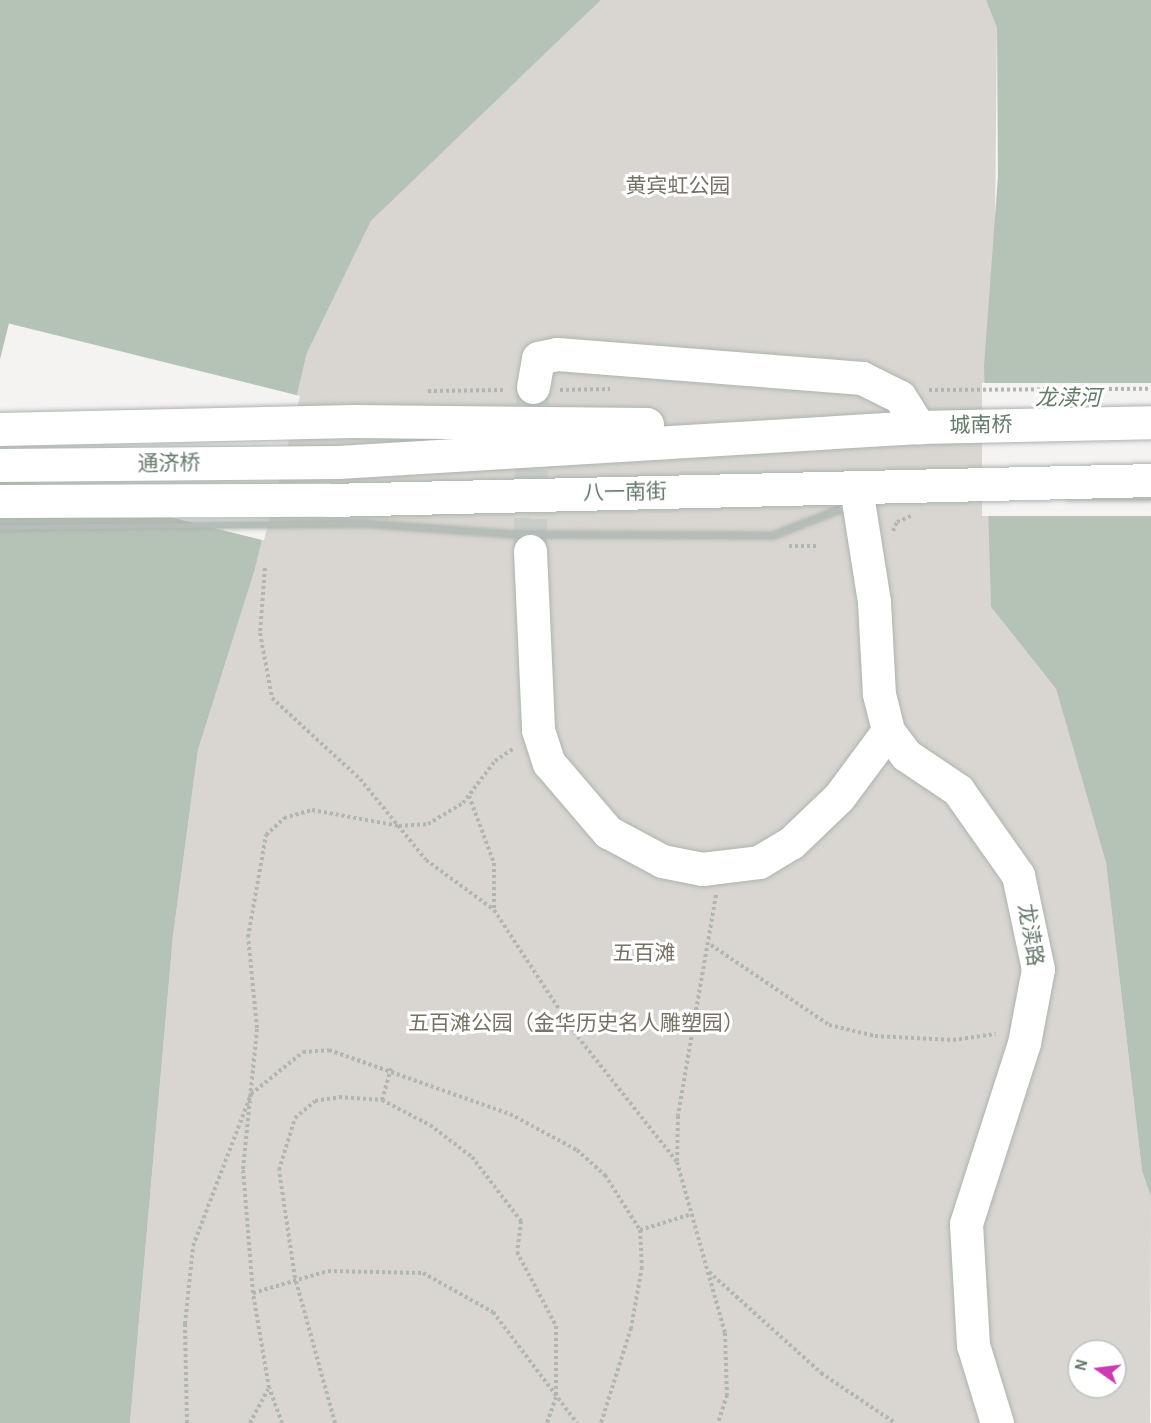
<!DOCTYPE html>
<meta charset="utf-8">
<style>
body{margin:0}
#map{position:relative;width:1151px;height:1423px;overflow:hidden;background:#f5f2f2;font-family:"Alegreya Sans","Noto Sans SC",sans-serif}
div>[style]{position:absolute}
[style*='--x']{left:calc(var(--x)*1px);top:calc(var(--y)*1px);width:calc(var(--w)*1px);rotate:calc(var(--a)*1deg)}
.green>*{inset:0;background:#d9d6d1}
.water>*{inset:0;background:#b5c3b7}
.pier>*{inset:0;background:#f5f2f2;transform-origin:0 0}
.secondary-tunnel>*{height:33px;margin-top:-16.5px;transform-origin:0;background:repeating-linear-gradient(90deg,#caceca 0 33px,transparent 0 49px)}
.path>*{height:4px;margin-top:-2px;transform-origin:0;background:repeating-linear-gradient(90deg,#b1b6b3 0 3px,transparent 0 6px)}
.roads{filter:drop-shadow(0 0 2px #abb4ae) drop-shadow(0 0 2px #abb4ae)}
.lane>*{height:4.5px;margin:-2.25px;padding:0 2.25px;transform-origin:2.25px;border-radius:2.25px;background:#b5bdb8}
.secondary>*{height:33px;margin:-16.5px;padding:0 16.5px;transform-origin:16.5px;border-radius:16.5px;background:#fff}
span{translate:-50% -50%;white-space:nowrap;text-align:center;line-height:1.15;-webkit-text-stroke:6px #fff;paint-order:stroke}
.park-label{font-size:21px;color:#777265}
.street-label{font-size:21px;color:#647a6b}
.water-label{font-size:22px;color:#637c68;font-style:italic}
.north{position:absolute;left:1067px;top:1339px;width:60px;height:60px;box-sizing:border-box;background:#fff;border:2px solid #c1cac4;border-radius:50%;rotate:284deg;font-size:16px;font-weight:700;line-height:24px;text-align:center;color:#647a6b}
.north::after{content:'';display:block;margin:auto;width:21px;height:27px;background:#cd3ab4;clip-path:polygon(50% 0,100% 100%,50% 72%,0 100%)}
</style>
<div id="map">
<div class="green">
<div style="clip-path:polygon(evenodd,601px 0,986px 0,997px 28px,991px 607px,1056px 689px,1106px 863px,1142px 1171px,1151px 1197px,1150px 1423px,130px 1423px,173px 936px,198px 750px,255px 569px,307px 353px,371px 221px,601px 0,1079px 1351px,1115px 1351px,1115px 1387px,1079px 1387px,1079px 1351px)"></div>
</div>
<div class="water">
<div style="clip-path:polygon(0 0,601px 0,371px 221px,307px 353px,255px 569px,198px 750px,173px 936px,130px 1423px,0 1423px)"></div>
<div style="clip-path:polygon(986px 0,1151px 0,1151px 1197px,1142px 1171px,1106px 863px,1056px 689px,991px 607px,984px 366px,998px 176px,997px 28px)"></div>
</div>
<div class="pier">
<div style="left:1151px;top:383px;width:133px;height:169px;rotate:90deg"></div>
<div style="left:300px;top:396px;width:149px;height:300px;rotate:104deg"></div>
</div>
<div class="secondary-tunnel">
<div style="--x:530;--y:551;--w:164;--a:-89"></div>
</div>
<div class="path">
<div style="--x:560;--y:390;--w:50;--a:-1.1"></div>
<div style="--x:929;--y:390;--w:222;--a:-0.3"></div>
<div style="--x:428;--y:391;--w:77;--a:-0.7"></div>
<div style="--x:893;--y:531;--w:10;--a:-66"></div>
<div style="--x:897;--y:522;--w:15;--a:-23"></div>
<div style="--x:789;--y:546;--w:30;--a:0"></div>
<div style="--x:265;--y:568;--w:65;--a:94.4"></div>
<div style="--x:260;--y:633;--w:66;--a:79.5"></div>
<div style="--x:272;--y:698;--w:120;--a:42.6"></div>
<div style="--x:360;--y:779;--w:104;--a:50.8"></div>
<div style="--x:426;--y:860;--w:84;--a:36.3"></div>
<div style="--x:494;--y:910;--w:146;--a:56.7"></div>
<div style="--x:574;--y:1032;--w:166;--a:51.6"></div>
<div style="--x:469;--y:796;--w:72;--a:69.5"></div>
<div style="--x:494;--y:863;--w:46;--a:90"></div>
<div style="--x:716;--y:895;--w:224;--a:99.8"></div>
<div style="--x:678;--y:1116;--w:46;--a:91.2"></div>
<div style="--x:677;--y:1162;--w:178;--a:74.3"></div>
<div style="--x:725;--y:1333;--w:62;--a:88.2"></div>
<div style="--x:727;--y:1395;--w:29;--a:108"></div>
<div style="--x:711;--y:945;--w:143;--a:34.1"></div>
<div style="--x:829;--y:1025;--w:47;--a:13.4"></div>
<div style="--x:875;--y:1036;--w:78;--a:2.9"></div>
<div style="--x:953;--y:1040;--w:43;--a:-7.9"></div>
<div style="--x:382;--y:1100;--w:33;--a:-74"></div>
<div style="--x:640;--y:1230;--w:54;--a:-17.1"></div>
<div style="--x:709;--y:1272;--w:151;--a:42"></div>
<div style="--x:821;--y:1373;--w:89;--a:34"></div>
<div style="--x:253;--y:1293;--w:78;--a:-16.3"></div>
<div style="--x:328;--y:1271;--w:95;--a:1.2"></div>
<div style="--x:423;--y:1273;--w:80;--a:29.1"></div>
<div style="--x:493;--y:1312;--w:139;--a:52.9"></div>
<div style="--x:187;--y:1423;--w:99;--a:-91.2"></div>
<div style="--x:185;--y:1324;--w:78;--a:-84.1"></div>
<div style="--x:193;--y:1246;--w:163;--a:-69.1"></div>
<div style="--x:251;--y:1094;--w:67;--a:-38.9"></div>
<div style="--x:303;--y:1052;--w:26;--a:-4"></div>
<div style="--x:329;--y:1050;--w:192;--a:19.5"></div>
<div style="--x:510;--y:1114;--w:76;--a:28.2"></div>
<div style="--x:577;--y:1150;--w:38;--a:42"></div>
<div style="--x:605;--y:1175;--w:65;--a:57.5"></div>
<div style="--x:640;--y:1230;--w:37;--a:87"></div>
<div style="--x:642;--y:1267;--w:62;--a:100.2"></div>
<div style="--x:631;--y:1328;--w:100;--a:107.5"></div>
<div style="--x:250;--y:1423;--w:38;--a:-62"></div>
<div style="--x:282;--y:1423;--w:37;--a:-110"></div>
<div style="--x:269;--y:1388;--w:96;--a:-99.6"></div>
<div style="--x:253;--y:1293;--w:124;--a:-94.6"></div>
<div style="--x:243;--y:1169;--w:142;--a:-84.3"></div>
<div style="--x:257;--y:1028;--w:91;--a:-95.6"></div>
<div style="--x:248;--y:937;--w:104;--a:-80"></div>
<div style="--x:266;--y:835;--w:25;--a:-43"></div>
<div style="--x:284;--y:818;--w:29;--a:-16"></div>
<div style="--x:312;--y:810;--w:88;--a:10.4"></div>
<div style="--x:399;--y:826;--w:29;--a:-4"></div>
<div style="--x:428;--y:824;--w:41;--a:-31"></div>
<div style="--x:463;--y:803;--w:53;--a:-52.7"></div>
<div style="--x:495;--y:761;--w:23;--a:-34"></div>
<div style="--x:335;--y:1423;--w:150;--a:-105.4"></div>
<div style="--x:295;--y:1278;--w:109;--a:-98.4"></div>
<div style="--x:279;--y:1170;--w:54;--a:-72.9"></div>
<div style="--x:295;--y:1118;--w:26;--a:-40"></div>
<div style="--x:315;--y:1101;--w:24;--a:-9"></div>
<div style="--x:339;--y:1097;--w:43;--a:4"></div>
<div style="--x:382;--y:1100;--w:54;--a:27.5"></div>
<div style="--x:430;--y:1125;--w:53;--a:37.3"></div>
<div style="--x:472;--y:1157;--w:81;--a:52.6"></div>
<div style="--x:521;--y:1221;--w:31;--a:97"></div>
<div style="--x:517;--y:1252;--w:84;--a:62.2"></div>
<div style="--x:556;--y:1326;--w:71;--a:90"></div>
<div style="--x:556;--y:1397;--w:28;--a:109"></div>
</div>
<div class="roads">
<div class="lane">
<div style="--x:1067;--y:498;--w:84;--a:0"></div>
<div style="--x:0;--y:527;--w:361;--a:-0.6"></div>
<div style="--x:361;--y:523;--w:153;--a:4.1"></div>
<div style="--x:514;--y:534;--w:259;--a:0.2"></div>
<div style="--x:773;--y:535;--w:79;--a:-21.4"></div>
</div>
<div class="secondary">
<div style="--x:533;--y:387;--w:29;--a:-80"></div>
<div style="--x:538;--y:358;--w:19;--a:-12"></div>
<div style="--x:557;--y:354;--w:306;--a:4.5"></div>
<div style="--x:862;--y:378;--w:42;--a:26.6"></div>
<div style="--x:900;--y:397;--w:36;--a:58"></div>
<div style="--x:0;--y:429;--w:353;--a:-1.3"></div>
<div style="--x:353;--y:421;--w:294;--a:0.6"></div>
<div style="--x:0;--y:465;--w:338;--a:-0.5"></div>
<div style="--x:338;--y:462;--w:582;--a:-3.45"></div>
<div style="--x:919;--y:427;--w:232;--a:-1.2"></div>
<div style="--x:856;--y:488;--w:115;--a:81"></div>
<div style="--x:874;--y:602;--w:92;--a:86.9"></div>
<div style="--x:879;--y:694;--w:38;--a:76"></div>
<div style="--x:888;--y:731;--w:30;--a:53"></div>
<div style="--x:906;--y:755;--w:63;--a:33.9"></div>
<div style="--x:958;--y:790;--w:104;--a:54.8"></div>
<div style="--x:1018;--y:875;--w:96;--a:78"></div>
<div style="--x:1038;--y:969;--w:75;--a:100.7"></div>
<div style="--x:1024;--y:1043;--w:190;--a:107.8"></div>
<div style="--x:966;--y:1224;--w:121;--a:86.7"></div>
<div style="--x:973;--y:1345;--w:82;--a:72.9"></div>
<div style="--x:0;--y:501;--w:329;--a:-0.2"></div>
<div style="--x:329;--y:500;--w:822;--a:-1.39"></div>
<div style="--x:530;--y:551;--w:179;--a:87.4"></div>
<div style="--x:538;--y:730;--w:35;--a:72"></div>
<div style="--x:549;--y:763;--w:91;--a:49.5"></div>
<div style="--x:608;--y:832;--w:61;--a:28.2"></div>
<div style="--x:662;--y:861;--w:41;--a:11.3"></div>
<div style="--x:702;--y:869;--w:57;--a:-7"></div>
<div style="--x:759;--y:862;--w:37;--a:-31"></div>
<div style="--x:791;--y:843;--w:66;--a:-43.8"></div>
<div style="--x:839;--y:797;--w:82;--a:-53.4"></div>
</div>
</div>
<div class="park-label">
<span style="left:678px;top:187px">黄宾虹公园</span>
<span style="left:644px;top:954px">五百滩</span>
<span style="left:576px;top:1024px">五百滩公园（金华历史名人雕塑园）</span>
</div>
<div class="street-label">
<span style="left:981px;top:426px;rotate:-1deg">城南桥</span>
<span style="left:169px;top:464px;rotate:-1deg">通济桥</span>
<span style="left:625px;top:493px;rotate:-1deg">八一南街</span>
<span style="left:1030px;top:935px;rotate:81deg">龙渎路</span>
</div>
<div class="water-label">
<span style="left:1068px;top:399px">龙渎河</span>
</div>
<div class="north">N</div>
</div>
